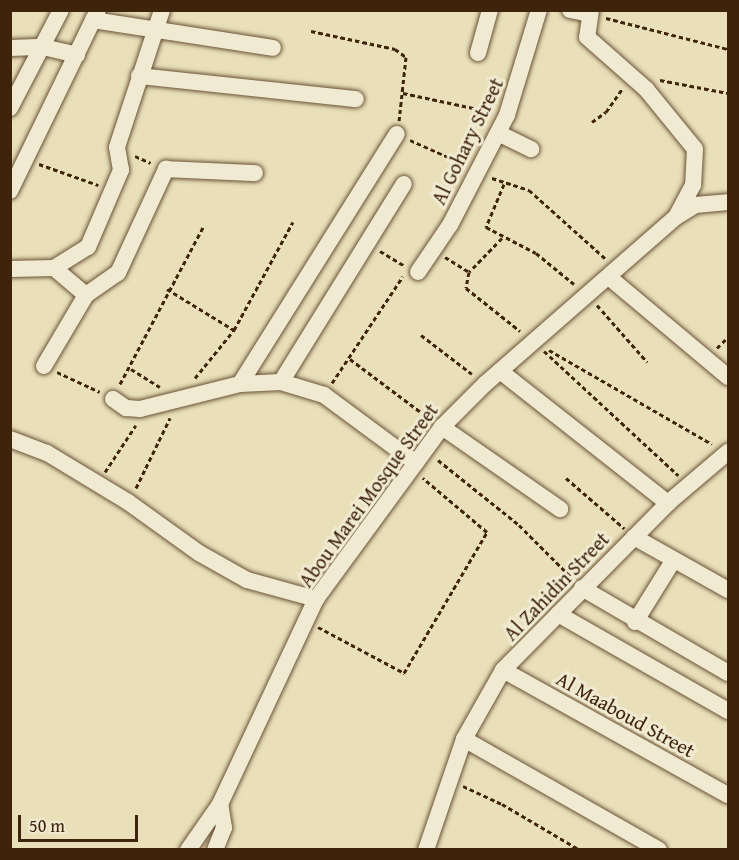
<!DOCTYPE html>
<style>
body{margin:0}
#map{position:relative;width:739px;height:860px;overflow:hidden;background:#e9dfb9;font-family:"Gentium Book Plus",serif}
div>[style]{position:absolute}
[style*='--x']{left:calc(var(--x)*1px);top:calc(var(--y)*1px);width:calc(var(--w)*1px);rotate:calc(var(--a)*1deg)}
.path>*{height:3px;margin-top:-1.5px;transform-origin:0;background:repeating-linear-gradient(90deg,#3f240c 0 4.5px,transparent 0 7.5px)}
.roads{filter:drop-shadow(0 0 2px #6a5337) drop-shadow(0 0 2px #6a5337)}
.minor>*{height:16px;margin:-8px;padding:0 8px;transform-origin:8px;border-radius:8px;background:#f1ead2}
span{translate:-50% -50%;white-space:nowrap;text-align:center;line-height:1.15;-webkit-text-stroke:6px #f1ead2;paint-order:stroke}
.street-label{font-size:20px;color:#3f240c}
.frame{position:absolute;inset:0;border:12px solid #3f240c;pointer-events:none}
.scale{position:absolute;left:18px;top:815px;width:120px;height:27px;box-sizing:border-box;border:3px solid #3f240c;border-top:0;padding-left:8px;font-size:18px;line-height:21px;white-space:nowrap;color:#3f240c;-webkit-text-stroke:4px #f1ead2;paint-order:stroke}
</style>
<div id="map">
<div class="path">
<div style="--x:606;--y:18;--w:126;--a:14.3"></div>
<div style="--x:311;--y:31;--w:86;--a:12.1"></div>
<div style="--x:395;--y:49;--w:14;--a:36"></div>
<div style="--x:406;--y:57;--w:64;--a:96.2"></div>
<div style="--x:660;--y:80;--w:69;--a:10.8"></div>
<div style="--x:403;--y:93;--w:91;--a:12.1"></div>
<div style="--x:592;--y:122;--w:17;--a:-36"></div>
<div style="--x:606;--y:112;--w:28;--a:-55"></div>
<div style="--x:410;--y:140;--w:59;--a:24"></div>
<div style="--x:135;--y:156;--w:17;--a:24"></div>
<div style="--x:39;--y:164;--w:63;--a:19.6"></div>
<div style="--x:492;--y:178;--w:39;--a:18"></div>
<div style="--x:529;--y:190;--w:103;--a:41.9"></div>
<div style="--x:504;--y:184;--w:47;--a:112.7"></div>
<div style="--x:486;--y:227;--w:56;--a:27.5"></div>
<div style="--x:536;--y:253;--w:49;--a:39.2"></div>
<div style="--x:502;--y:238;--w:47;--a:134.1"></div>
<div style="--x:469;--y:272;--w:16;--a:101"></div>
<div style="--x:466;--y:288;--w:69;--a:38.5"></div>
<div style="--x:380;--y:251;--w:29;--a:31"></div>
<div style="--x:445;--y:257;--w:28;--a:32"></div>
<div style="--x:167;--y:289;--w:79;--a:31.5"></div>
<div style="--x:597;--y:305;--w:76;--a:48.7"></div>
<div style="--x:421;--y:335;--w:64;--a:37.4"></div>
<div style="--x:717;--y:348;--w:16;--a:-45"></div>
<div style="--x:549;--y:350;--w:188;--a:30"></div>
<div style="--x:544;--y:351;--w:183;--a:42.8"></div>
<div style="--x:350;--y:359;--w:100;--a:36.9"></div>
<div style="--x:131;--y:369;--w:34;--a:32"></div>
<div style="--x:57;--y:372;--w:47;--a:24.9"></div>
<div style="--x:195;--y:378;--w:62;--a:-50.9"></div>
<div style="--x:234;--y:330;--w:123;--a:-61.4"></div>
<div style="--x:332;--y:383;--w:128;--a:-56.4"></div>
<div style="--x:120;--y:384;--w:178;--a:-62.1"></div>
<div style="--x:438;--y:460;--w:104;--a:38.7"></div>
<div style="--x:519;--y:525;--w:75;--a:45"></div>
<div style="--x:105;--y:472;--w:56;--a:-56.6"></div>
<div style="--x:566;--y:478;--w:77;--a:40.8"></div>
<div style="--x:136;--y:488;--w:78;--a:-64.1"></div>
<div style="--x:318;--y:627;--w:98;--a:28.1"></div>
<div style="--x:404;--y:673;--w:164;--a:-59.5"></div>
<div style="--x:487;--y:532;--w:84;--a:-139.8"></div>
<div style="--x:463;--y:786;--w:43;--a:24.8"></div>
<div style="--x:502;--y:804;--w:91;--a:30.5"></div>
</div>
<div class="roads">
<div class="minor">
<div style="--x:570;--y:10;--w:20;--a:11"></div>
<div style="--x:591;--y:10;--w:27;--a:98"></div>
<div style="--x:587;--y:37;--w:79;--a:41.4"></div>
<div style="--x:646;--y:89;--w:77;--a:50.8"></div>
<div style="--x:695;--y:149;--w:36;--a:93"></div>
<div style="--x:693;--y:185;--w:34;--a:118"></div>
<div style="--x:93;--y:20;--w:182;--a:8.8"></div>
<div style="--x:10;--y:48;--w:33;--a:-2"></div>
<div style="--x:43;--y:47;--w:35;--a:13"></div>
<div style="--x:478;--y:53;--w:45;--a:-74.4"></div>
<div style="--x:139;--y:76;--w:218;--a:6.1"></div>
<div style="--x:10;--y:108;--w:110;--a:-62.5"></div>
<div style="--x:498;--y:133;--w:37;--a:26"></div>
<div style="--x:10;--y:191;--w:201;--a:-64.1"></div>
<div style="--x:54;--y:268;--w:42;--a:40.2"></div>
<div style="--x:10;--y:269;--w:44;--a:-1.3"></div>
<div style="--x:54;--y:268;--w:40;--a:-32"></div>
<div style="--x:88;--y:247;--w:84;--a:-66.8"></div>
<div style="--x:121;--y:170;--w:23;--a:-100"></div>
<div style="--x:117;--y:147;--w:144;--a:-71.8"></div>
<div style="--x:418;--y:272;--w:57;--a:-55.8"></div>
<div style="--x:450;--y:225;--w:124;--a:-62.6"></div>
<div style="--x:507;--y:115;--w:110;--a:-73.1"></div>
<div style="--x:610;--y:278;--w:154;--a:40"></div>
<div style="--x:44;--y:366;--w:82;--a:-59.4"></div>
<div style="--x:86;--y:295;--w:39;--a:-35"></div>
<div style="--x:118;--y:273;--w:115;--a:-65.2"></div>
<div style="--x:166;--y:169;--w:89;--a:2.6"></div>
<div style="--x:500;--y:371;--w:214;--a:38.2"></div>
<div style="--x:281;--y:382;--w:233;--a:-58.2"></div>
<div style="--x:240;--y:384;--w:295;--a:-57.9"></div>
<div style="--x:113;--y:399;--w:16;--a:35"></div>
<div style="--x:126;--y:408;--w:14;--a:4"></div>
<div style="--x:140;--y:409;--w:103;--a:-14"></div>
<div style="--x:240;--y:384;--w:41;--a:-2.8"></div>
<div style="--x:281;--y:382;--w:45;--a:16.8"></div>
<div style="--x:324;--y:395;--w:114;--a:36.5"></div>
<div style="--x:442;--y:427;--w:144;--a:34.8"></div>
<div style="--x:10;--y:439;--w:40;--a:21"></div>
<div style="--x:47;--y:453;--w:95;--a:31.2"></div>
<div style="--x:128;--y:502;--w:87;--a:35.7"></div>
<div style="--x:199;--y:553;--w:55;--a:29.4"></div>
<div style="--x:247;--y:580;--w:72;--a:15.4"></div>
<div style="--x:634;--y:537;--w:108;--a:29.4"></div>
<div style="--x:582;--y:588;--w:169;--a:30.2"></div>
<div style="--x:558;--y:614;--w:196;--a:29.7"></div>
<div style="--x:635;--y:622;--w:72;--a:-58.1"></div>
<div style="--x:503;--y:670;--w:257;--a:29.1"></div>
<div style="--x:464;--y:739;--w:224;--a:29.6"></div>
<div style="--x:188;--y:850;--w:56;--a:-55.2"></div>
<div style="--x:220;--y:804;--w:226;--a:-64.9"></div>
<div style="--x:316;--y:599;--w:213;--a:-53.8"></div>
<div style="--x:442;--y:427;--w:61;--a:-45"></div>
<div style="--x:485;--y:384;--w:254;--a:-41.2"></div>
<div style="--x:676;--y:217;--w:22;--a:-32"></div>
<div style="--x:695;--y:205;--w:33;--a:-5"></div>
<div style="--x:215;--y:850;--w:24;--a:-68"></div>
<div style="--x:224;--y:828;--w:24;--a:-99"></div>
<div style="--x:426;--y:850;--w:117;--a:-71.1"></div>
<div style="--x:464;--y:739;--w:79;--a:-60.5"></div>
<div style="--x:503;--y:670;--w:235;--a:-45.3"></div>
<div style="--x:668;--y:503;--w:79;--a:-40.4"></div>
</div>
</div>
<div class="street-label">
<span style="left:467px;top:141px;rotate:-64deg">Al Gohary Street</span>
<span style="left:368px;top:495px;rotate:-54deg">Abou Marei Mosque Street</span>
<span style="left:556px;top:586px;rotate:-46deg">Al Zahidin Street</span>
<span style="left:626px;top:714px;rotate:29deg">Al Maaboud Street</span>
</div>
<div class="frame"></div>
<div class="scale">50 m</div>
</div>
